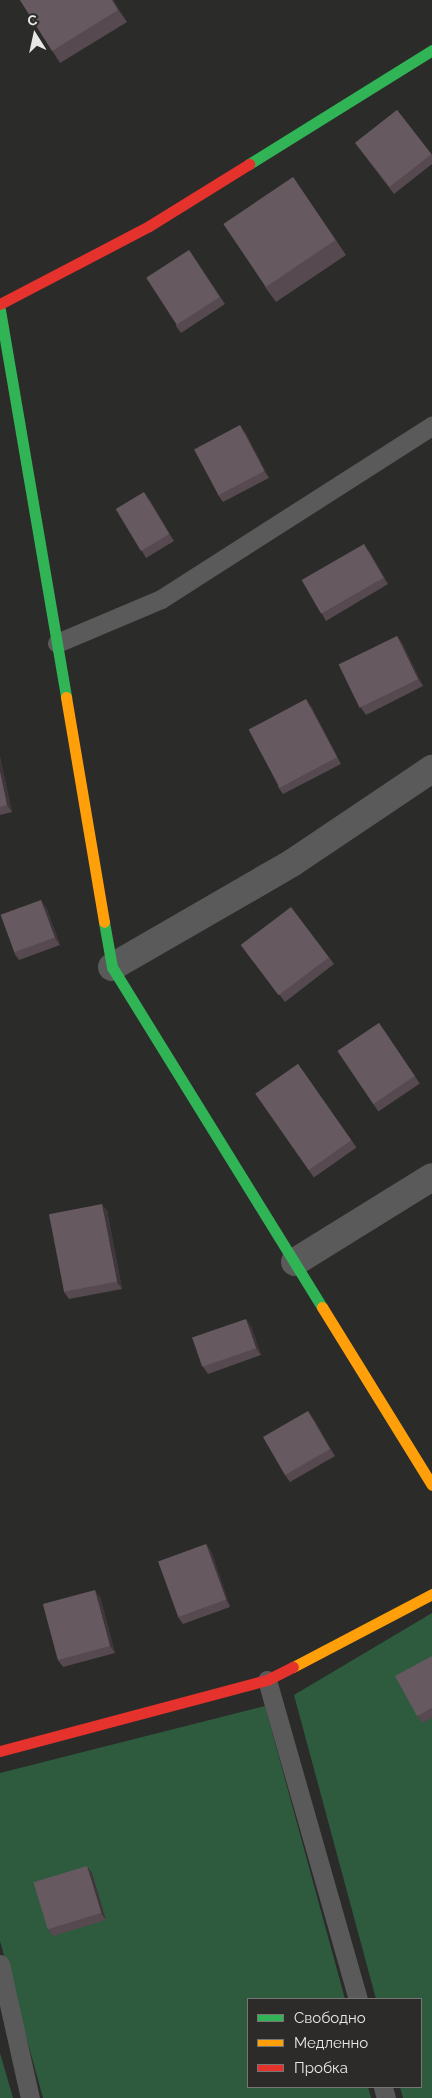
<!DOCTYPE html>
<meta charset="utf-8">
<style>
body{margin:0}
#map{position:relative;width:432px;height:2098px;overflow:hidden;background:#2b2b2a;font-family:Raleway,sans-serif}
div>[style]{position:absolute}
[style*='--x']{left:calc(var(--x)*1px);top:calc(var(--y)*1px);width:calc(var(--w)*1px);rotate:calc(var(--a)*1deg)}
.green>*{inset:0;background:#2e5b3e}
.lane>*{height:19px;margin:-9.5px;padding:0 9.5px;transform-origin:9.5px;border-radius:9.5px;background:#5a5a5a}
.street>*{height:28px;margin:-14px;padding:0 14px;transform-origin:14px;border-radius:14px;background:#5a5a5a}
.fast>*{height:11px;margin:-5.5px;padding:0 5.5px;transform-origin:5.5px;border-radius:5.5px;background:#30b455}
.slow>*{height:11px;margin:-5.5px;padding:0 5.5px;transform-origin:5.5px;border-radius:5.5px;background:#ff9f0a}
.jam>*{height:11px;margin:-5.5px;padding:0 5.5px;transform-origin:5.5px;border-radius:5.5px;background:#e5322d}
.wall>*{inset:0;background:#56494f;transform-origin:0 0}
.shaded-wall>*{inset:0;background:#3e363a}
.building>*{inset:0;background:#665a60;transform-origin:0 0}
span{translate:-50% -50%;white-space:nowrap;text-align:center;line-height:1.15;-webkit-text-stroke:4px #2c2b29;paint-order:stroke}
.legend{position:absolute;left:247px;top:1998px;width:175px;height:90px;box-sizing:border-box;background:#2c2b29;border:1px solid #777675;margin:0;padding:6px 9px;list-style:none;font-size:15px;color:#e8e7e6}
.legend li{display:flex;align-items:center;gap:10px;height:25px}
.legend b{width:25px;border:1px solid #777675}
.north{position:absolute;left:10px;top:10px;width:50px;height:50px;-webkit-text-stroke:4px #2c2b29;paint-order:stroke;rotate:350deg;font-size:14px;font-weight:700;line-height:20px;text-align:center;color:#e8e7e6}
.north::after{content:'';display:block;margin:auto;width:18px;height:22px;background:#e8e7e6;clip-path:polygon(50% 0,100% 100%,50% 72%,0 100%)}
</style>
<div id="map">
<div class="green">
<div style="clip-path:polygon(432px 1613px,432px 2098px,403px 2098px,400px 2087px,421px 2087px,421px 1999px,376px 1999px,294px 1695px)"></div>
<div style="clip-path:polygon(265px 1706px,345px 1999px,248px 1999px,248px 2087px,368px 2087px,371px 2098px,43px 2098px,0 1941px,0 1773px)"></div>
<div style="clip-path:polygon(0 2053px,13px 2098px,0 2098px)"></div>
</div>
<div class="lane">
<div style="--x:57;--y:643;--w:113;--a:-22.9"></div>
<div style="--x:161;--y:599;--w:322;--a:-32.6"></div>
<div style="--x:267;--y:1680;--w:332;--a:74.1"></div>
<div style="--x:0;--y:1964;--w:137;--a:77.4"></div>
<div style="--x:383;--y:2087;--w:11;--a:75"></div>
</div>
<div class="street">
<div style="--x:112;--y:967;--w:208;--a:-30"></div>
<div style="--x:292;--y:863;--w:169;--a:-33.9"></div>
<div style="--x:295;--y:1262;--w:161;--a:-31.8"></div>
</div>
<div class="fast">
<div style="--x:249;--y:164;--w:216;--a:-31.9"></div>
<div style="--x:0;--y:310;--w:393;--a:80.3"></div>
<div style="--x:104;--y:922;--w:46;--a:79.9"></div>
<div style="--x:112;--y:967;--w:400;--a:58.3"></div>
</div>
<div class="slow">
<div style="--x:66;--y:697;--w:228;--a:80.4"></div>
<div style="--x:322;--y:1307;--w:209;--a:58.3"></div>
<div style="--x:293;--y:1667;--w:157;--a:-27.7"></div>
</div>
<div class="jam">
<div style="--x:0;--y:304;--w:168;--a:-27.6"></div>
<div style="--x:149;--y:226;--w:118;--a:-31.8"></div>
<div style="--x:0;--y:1751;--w:276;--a:-14.9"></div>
<div style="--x:267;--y:1680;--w:29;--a:-27"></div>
</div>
<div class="wall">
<div style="clip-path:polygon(20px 0,113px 0,127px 22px,60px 63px)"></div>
<div style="clip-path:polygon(397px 110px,432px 155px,432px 164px,394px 194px,355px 143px)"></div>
<div style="clip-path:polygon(293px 177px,346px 255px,276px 302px,265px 287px)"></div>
<div style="clip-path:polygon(189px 250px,225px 304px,181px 333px,176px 326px)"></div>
<div style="clip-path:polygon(245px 432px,269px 478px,223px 502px,218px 495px)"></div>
<div style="clip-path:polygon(149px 499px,174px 541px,146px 558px,142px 551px)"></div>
<div style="clip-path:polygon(369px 551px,388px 584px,326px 621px,322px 614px)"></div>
<div style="clip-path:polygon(397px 636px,402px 643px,423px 686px,366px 715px,361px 708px)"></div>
<div style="clip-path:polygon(311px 706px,341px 764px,283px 794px,278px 787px)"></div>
<div style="clip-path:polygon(0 757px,12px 812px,0 815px)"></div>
<div style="clip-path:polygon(46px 907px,60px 945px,19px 960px,14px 953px)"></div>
<div style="clip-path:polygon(241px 945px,329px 957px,334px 964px,285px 1002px)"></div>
<div style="left:379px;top:1023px;width:73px;height:50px;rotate:56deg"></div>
<div style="left:298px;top:1064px;width:102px;height:52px;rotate:55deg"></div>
<div style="clip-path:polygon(107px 1210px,122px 1289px,69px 1299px,64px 1292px)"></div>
<div style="clip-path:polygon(251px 1326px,261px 1355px,208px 1374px,203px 1367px)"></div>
<div style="clip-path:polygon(313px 1418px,335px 1456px,290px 1482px,285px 1475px)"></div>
<div style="clip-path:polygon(206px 1544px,211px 1551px,230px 1607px,183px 1624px,178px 1617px)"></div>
<div style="clip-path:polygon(100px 1597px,115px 1653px,63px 1667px,58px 1660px)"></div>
<div style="clip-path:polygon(432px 1656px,432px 1718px,422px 1723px,417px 1716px)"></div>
<div style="clip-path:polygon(92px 1873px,106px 1920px,53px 1936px,48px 1929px)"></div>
</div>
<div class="shaded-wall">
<div style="clip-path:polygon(112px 0,113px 0,127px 22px,118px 10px)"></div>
<div style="clip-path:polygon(240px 425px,245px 432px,269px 478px,264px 471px)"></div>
<div style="clip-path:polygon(144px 492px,149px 499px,174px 541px,169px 534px)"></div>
<div style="clip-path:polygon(364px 544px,369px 551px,388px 584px,384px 578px)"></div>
<div style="clip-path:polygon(397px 636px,402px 643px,423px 686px,418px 679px)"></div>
<div style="clip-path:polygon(306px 699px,311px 706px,341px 764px,337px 757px)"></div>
<div style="clip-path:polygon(0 757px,12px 812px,7px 805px,0 772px)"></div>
<div style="clip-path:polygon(41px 900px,46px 907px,60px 945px,55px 938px)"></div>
<div style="clip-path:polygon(102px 1204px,107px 1210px,122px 1289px,117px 1282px)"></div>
<div style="clip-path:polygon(246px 1319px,251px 1326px,261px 1355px,256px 1348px)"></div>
<div style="clip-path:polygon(308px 1411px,313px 1418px,335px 1456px,330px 1449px)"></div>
<div style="clip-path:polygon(206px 1544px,211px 1551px,230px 1607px,226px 1600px)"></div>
<div style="clip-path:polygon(95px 1590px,100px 1597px,115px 1653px,110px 1646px)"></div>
<div style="clip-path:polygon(87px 1866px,92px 1873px,106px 1920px,101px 1913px)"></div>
</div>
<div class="building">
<div style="clip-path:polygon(20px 0,112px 0,118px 10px,52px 51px)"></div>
<div style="left:397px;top:110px;width:56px;height:53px;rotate:52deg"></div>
<div style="left:293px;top:177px;width:76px;height:84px;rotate:56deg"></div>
<div style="left:189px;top:250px;width:56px;height:51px;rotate:57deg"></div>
<div style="left:240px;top:425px;width:52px;height:52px;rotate:62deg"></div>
<div style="left:144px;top:492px;width:49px;height:33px;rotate:59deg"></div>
<div style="left:364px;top:544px;width:39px;height:72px;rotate:60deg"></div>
<div style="left:397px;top:636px;width:48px;height:65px;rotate:64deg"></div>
<div style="left:306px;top:699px;width:66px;height:65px;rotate:62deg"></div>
<div style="clip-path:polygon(0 772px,7px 805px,0 807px)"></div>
<div style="left:41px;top:900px;width:40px;height:43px;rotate:70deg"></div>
<div style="left:291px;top:907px;width:63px;height:63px;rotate:53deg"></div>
<div style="left:379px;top:1023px;width:64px;height:50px;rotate:56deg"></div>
<div style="left:298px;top:1064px;width:93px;height:52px;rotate:55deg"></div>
<div style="left:102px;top:1204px;width:79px;height:54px;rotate:79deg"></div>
<div style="left:246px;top:1319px;width:31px;height:57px;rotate:71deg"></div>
<div style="left:308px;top:1411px;width:44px;height:52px;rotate:60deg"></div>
<div style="left:206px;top:1544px;width:59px;height:51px;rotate:70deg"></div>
<div style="left:95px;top:1590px;width:58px;height:54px;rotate:75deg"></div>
<div style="clip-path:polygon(432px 1656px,432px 1708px,417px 1716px,395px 1676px)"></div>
<div style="left:87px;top:1866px;width:49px;height:56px;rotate:73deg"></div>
</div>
<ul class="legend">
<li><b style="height:6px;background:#30b455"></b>Свободно</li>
<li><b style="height:6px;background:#ff9f0a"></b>Медленно</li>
<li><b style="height:6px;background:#e5322d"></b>Пробка</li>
</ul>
<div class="north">С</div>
</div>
